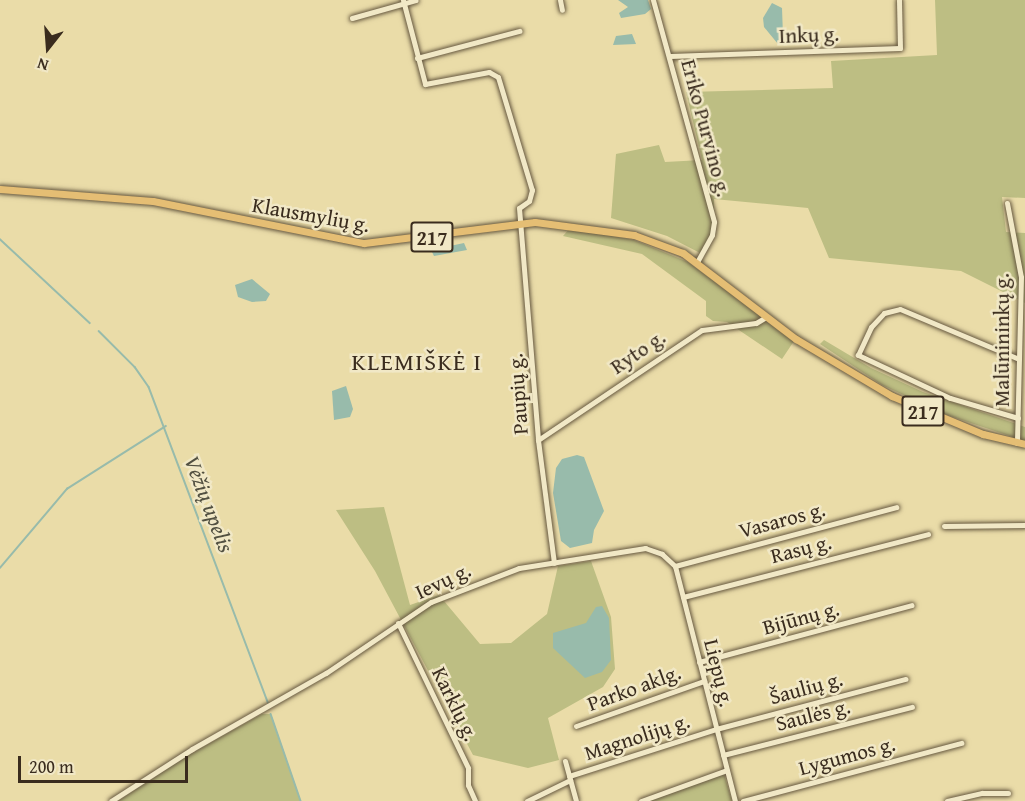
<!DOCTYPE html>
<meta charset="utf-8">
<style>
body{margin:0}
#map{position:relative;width:1025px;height:801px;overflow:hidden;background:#eadca8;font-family:"Gentium Book Plus",serif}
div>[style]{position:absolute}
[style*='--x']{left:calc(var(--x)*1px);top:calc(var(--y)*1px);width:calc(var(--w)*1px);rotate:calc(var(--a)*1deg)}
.green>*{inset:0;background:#bdbe83}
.water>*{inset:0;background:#98bbab}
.stream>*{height:1.5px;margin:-0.75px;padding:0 0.75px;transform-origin:0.75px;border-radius:0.75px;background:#98bbab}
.roads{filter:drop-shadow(0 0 2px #665840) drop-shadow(0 0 2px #665840)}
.minor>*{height:5px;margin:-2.5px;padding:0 2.5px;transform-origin:2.5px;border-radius:2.5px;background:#f1e8c6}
.major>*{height:7px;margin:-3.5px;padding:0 3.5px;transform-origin:3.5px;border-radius:3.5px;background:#e5be74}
span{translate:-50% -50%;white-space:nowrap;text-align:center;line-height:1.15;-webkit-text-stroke:5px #f1e8c6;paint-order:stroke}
.shield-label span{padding:2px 4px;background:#f1e8c6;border:2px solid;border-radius:4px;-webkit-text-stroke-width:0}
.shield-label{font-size:20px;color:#3a2c1e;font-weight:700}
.street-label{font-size:21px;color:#3a2c1e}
.water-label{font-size:22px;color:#525041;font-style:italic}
.quarter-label{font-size:24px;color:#3a2c1e;letter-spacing:1.5px}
.north{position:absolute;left:18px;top:18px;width:60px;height:60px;-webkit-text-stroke:4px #f1e8c6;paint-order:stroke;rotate:197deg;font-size:16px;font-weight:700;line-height:24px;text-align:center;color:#3a2c1e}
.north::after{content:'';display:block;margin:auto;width:21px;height:27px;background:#3a2c1e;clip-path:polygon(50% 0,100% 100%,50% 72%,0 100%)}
.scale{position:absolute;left:18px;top:756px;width:170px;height:27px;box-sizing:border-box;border:3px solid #3a2c1e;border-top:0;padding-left:8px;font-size:18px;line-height:21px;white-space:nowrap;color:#3a2c1e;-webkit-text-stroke:4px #f1e8c6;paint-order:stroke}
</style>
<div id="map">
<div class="green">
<div style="clip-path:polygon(935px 0,1025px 0,1025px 198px,1002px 197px,1006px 232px,1025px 233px,1025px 303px,961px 271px,829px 258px,808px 208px,714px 199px,714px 229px,702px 254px,667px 236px,611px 218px,616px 154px,659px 145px,665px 162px,702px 160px,686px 92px,833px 88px,831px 61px,937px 55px)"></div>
<div style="clip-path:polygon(570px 228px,634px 240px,688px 262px,794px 341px,782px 359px,727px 322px,713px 321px,706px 316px,706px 301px,642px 254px,563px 236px)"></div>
<div style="clip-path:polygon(824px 340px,871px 368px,923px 392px,1025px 427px,1025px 441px,947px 415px,882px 385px,820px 344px)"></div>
<div style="clip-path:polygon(384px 507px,410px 605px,439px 595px,480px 644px,511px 643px,547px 614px,558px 566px,591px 561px,611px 617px,615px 669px,603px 687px,548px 718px,559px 760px,528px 768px,473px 755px,375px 571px,336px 510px)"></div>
<div style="clip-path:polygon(262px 714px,271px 714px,301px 801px,118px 801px,187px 756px)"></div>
<div style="clip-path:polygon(724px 774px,732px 801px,649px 801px)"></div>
</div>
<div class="water">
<div style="clip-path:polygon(618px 0,648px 0,651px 9px,645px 14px,621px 18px,619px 13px,628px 7px)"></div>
<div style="clip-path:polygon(772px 3px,782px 8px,783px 36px,778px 44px,764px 27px,763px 18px)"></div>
<div style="clip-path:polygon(632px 34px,636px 44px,613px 45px,616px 36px)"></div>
<div style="clip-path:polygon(464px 243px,467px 250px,434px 256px,431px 250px)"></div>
<div style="clip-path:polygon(252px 279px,270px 294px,266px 301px,252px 302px,238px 297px,235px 285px)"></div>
<div style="clip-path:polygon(346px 386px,353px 409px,350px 417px,334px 420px,332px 391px)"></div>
<div style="clip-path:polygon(577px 455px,584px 457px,604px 511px,594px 530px,592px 543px,570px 548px,561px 541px,553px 493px,556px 468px,562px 459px)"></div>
<div style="clip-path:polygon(602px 606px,609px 618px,611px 660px,602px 672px,585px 678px,553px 648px,553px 633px,586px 623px,596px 607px)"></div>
</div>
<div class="stream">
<div style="--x:0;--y:239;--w:123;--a:43"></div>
<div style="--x:99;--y:331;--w:51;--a:45"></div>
<div style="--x:135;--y:367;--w:24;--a:55"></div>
<div style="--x:149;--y:387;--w:337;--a:69.3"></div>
<div style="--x:0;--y:568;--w:104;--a:-49.7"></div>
<div style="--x:67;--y:489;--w:117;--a:-32.5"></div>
<div style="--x:271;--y:714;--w:92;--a:71"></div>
</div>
<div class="roads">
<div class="minor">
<div style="--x:403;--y:0;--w:87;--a:75.3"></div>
<div style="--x:425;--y:84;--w:65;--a:-10.6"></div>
<div style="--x:489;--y:72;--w:10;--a:29"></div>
<div style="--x:498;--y:77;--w:118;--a:73.3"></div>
<div style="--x:532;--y:190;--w:11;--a:105"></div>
<div style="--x:529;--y:201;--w:12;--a:145"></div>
<div style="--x:519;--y:208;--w:233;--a:85.3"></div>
<div style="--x:538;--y:440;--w:124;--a:82.6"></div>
<div style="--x:560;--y:0;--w:10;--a:79"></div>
<div style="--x:653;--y:0;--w:230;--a:74.6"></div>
<div style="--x:714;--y:222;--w:13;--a:99"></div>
<div style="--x:712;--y:235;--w:31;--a:119"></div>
<div style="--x:352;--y:18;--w:66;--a:-15.7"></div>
<div style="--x:670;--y:56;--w:230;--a:-2"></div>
<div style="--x:900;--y:48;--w:48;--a:-91.2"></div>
<div style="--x:417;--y:58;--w:106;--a:-14.8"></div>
<div style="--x:1007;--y:203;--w:75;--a:79.3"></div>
<div style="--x:1021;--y:277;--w:166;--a:91.4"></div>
<div style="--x:1018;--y:418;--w:71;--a:-163.6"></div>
<div style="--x:950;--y:398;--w:102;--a:-154.9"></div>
<div style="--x:858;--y:355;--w:31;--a:-65"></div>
<div style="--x:871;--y:327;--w:19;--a:-47"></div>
<div style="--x:884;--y:313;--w:16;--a:-14"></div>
<div style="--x:900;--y:309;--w:129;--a:22.8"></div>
<div style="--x:538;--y:440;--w:197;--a:-33.9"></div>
<div style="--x:702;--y:330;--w:54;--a:-7.4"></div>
<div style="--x:756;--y:323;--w:12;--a:-31"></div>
<div style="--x:944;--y:526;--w:81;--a:-0.7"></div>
<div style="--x:675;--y:566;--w:229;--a:-14.9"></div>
<div style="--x:683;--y:597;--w:253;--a:-14.4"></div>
<div style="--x:398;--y:623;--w:161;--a:64.2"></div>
<div style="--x:468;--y:768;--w:17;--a:90"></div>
<div style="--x:468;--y:785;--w:17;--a:66"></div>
<div style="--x:699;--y:662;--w:220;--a:-15"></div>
<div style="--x:576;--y:726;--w:136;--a:-19.4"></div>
<div style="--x:723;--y:755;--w:195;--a:-14.3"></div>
<div style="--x:565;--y:761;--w:41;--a:74.6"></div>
<div style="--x:569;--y:776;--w:154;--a:-17.7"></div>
<div style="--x:716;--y:729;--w:196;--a:-14.8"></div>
<div style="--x:111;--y:801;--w:96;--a:-32.7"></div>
<div style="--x:192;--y:749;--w:154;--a:-29.6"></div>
<div style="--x:326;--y:673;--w:127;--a:-34.1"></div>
<div style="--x:431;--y:602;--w:94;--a:-21.1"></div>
<div style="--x:519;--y:568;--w:128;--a:-9"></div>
<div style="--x:645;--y:548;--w:18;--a:19"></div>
<div style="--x:662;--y:554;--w:18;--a:43"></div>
<div style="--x:675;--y:566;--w:243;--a:75.7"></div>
<div style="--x:527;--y:801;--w:48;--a:-26"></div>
<div style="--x:641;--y:801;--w:91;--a:-19.8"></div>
<div style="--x:743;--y:801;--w:226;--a:-14.9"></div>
<div style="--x:947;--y:801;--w:36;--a:-13"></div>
<div style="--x:982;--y:793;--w:26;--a:0"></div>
</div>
<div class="major">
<div style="--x:0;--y:189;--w:153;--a:4.5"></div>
<div style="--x:153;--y:201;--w:215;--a:11.3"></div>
<div style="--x:364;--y:243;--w:172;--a:-7"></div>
<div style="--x:535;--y:222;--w:100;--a:7.5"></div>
<div style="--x:634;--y:235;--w:52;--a:20.2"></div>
<div style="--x:683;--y:253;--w:142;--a:37.3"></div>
<div style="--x:796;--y:339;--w:112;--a:30.7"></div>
<div style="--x:892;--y:396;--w:99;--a:22.7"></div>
<div style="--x:983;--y:434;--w:43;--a:13.4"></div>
</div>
</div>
<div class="shield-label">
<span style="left:432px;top:237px">217</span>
<span style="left:923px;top:411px">217</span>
</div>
<div class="street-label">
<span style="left:809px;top:35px;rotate:-2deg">Inkų g.</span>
<span style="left:706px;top:128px;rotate:75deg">Eriko Purvino g.</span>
<span style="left:311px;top:215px;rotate:10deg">Klausmylių g.</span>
<span style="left:1002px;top:340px;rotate:-90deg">Malūnininkų g.</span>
<span style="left:638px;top:352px;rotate:-34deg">Ryto g.</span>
<span style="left:518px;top:394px;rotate:-94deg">Paupių g.</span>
<span style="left:782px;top:520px;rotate:-15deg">Vasaros g.</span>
<span style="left:801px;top:549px;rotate:-14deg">Rasų g.</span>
<span style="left:443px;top:581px;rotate:-25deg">Ievų g.</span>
<span style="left:801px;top:618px;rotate:-15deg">Bijūnų g.</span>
<span style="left:719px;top:673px;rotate:76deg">Liepų g.</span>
<span style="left:634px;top:688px;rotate:-20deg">Parko aklg.</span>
<span style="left:806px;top:688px;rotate:-15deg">Šaulių g.</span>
<span style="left:455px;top:704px;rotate:64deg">Karklų g.</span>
<span style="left:813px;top:715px;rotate:-14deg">Saulės g.</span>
<span style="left:637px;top:737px;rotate:-18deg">Magnolijų g.</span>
<span style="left:847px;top:756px;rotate:-15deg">Lygumos g.</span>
</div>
<div class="water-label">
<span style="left:209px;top:504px;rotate:69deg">Vėžių upelis</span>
</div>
<div class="quarter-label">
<span style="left:417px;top:362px">KLEMIŠKĖ I</span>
</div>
<div class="north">N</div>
<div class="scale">200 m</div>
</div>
